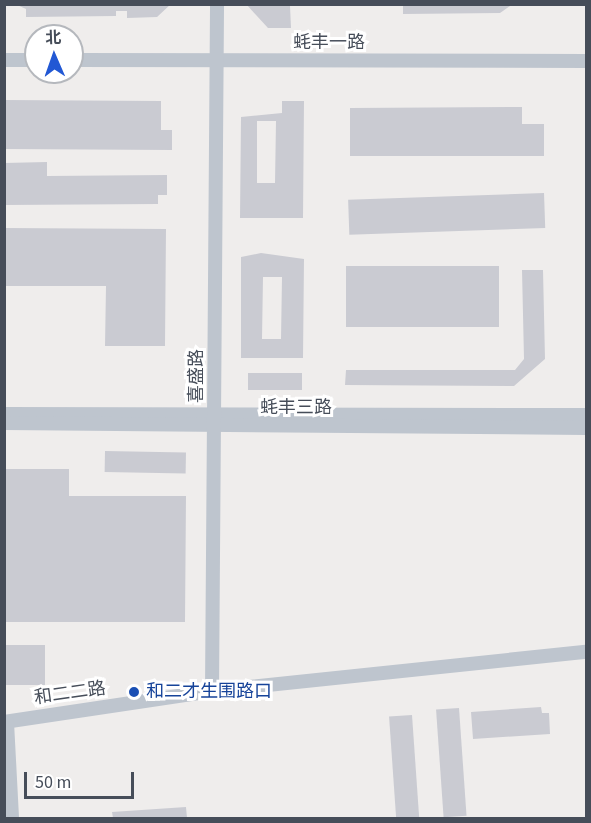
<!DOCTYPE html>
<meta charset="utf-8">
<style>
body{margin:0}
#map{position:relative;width:591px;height:823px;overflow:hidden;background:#efedec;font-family:"Source Sans 3","Noto Sans SC",sans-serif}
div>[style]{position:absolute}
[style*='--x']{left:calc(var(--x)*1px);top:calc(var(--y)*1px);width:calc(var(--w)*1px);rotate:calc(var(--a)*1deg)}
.building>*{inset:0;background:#cacbd2;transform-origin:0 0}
.street>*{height:14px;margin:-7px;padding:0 7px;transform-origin:7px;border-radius:7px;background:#bec5ce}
.dots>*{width:16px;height:16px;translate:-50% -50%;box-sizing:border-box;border:3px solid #fff;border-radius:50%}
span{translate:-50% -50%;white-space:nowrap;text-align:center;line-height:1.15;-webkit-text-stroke:6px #fff;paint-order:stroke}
.street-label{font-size:18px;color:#464d59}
.transit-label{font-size:18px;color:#164399}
.left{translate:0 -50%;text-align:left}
.frame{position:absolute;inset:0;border:6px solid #464d59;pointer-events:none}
.north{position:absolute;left:24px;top:24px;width:60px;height:60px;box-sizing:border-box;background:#fff;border:2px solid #b5b8bd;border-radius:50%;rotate:358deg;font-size:16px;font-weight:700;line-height:24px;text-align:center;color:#464d59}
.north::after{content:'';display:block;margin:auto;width:21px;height:27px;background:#2258d4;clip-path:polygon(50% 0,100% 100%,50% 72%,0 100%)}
.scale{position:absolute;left:24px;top:772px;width:110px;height:27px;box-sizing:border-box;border:3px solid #464d59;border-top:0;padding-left:8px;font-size:18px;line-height:21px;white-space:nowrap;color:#464d59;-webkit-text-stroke:4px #fff;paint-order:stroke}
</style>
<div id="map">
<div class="building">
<div style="clip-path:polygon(15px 4px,171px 4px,157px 17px,127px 18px,127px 11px,116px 11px,116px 16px,26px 17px,26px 9px)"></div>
<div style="clip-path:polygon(246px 4px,290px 6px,291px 28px,268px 28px)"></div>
<div style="clip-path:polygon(403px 4px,513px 4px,500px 13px,403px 14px)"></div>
<div style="clip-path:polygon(4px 100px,161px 101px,161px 130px,172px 130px,172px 150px,4px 149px)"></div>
<div style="clip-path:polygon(evenodd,282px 101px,304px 101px,303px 218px,240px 218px,241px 117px,282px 113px,282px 101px,257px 121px,276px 121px,275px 183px,257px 183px,257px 121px)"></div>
<div style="clip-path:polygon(522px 107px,522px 124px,544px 124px,544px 156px,350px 156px,350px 108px)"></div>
<div style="clip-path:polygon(47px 162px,47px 176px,167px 175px,167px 195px,158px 195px,158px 204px,4px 205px,4px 163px)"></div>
<div style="left:544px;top:193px;width:35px;height:196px;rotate:88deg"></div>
<div style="clip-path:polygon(4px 228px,166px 229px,165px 346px,105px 346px,106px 286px,4px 286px)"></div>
<div style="clip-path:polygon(evenodd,261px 253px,304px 259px,303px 358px,241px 358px,241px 257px,261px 253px,263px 277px,282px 277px,281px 339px,262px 339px,263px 277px)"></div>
<div style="left:346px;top:266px;width:153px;height:61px"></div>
<div style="clip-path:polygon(522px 270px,543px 270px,545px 359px,514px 386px,345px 385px,346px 370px,515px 370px,524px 359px)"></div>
<div style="left:248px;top:373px;width:54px;height:17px"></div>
<div style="left:105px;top:451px;width:81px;height:21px;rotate:1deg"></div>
<div style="clip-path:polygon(4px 469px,69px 469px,69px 496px,186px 496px,185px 622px,4px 622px)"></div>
<div style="left:4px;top:645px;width:41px;height:40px"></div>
<div style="clip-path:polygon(541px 707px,542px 713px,549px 713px,550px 734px,473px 739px,471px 712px)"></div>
<div style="left:459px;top:708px;width:108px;height:23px;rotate:86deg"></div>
<div style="left:412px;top:715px;width:103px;height:23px;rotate:86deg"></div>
<div style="clip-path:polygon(186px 807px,187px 818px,113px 818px,112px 812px)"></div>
</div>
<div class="street">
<div style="--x:4;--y:60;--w:32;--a:0"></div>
<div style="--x:72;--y:60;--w:514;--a:0.11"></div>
<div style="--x:4;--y:414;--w:582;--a:0.1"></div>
<div style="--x:4;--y:423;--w:582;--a:0.49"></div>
<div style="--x:212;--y:691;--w:687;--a:-89.58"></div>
<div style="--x:4;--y:722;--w:210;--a:-8.5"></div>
<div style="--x:212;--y:691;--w:376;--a:-6"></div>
<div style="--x:7;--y:722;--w:96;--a:87"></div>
</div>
<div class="dots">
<div style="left:134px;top:692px;background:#1a4fb4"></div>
</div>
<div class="street-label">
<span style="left:329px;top:43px">蚝丰一路</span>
<span style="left:197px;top:376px;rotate:-90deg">喜盛路</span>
<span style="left:296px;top:408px">蚝丰三路</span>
<span style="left:70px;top:694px;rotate:-8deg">和二二路</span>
</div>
<div class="transit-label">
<span class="left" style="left:146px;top:692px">和二才生围路口</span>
</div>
<div class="frame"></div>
<div class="north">北</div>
<div class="scale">50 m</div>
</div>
